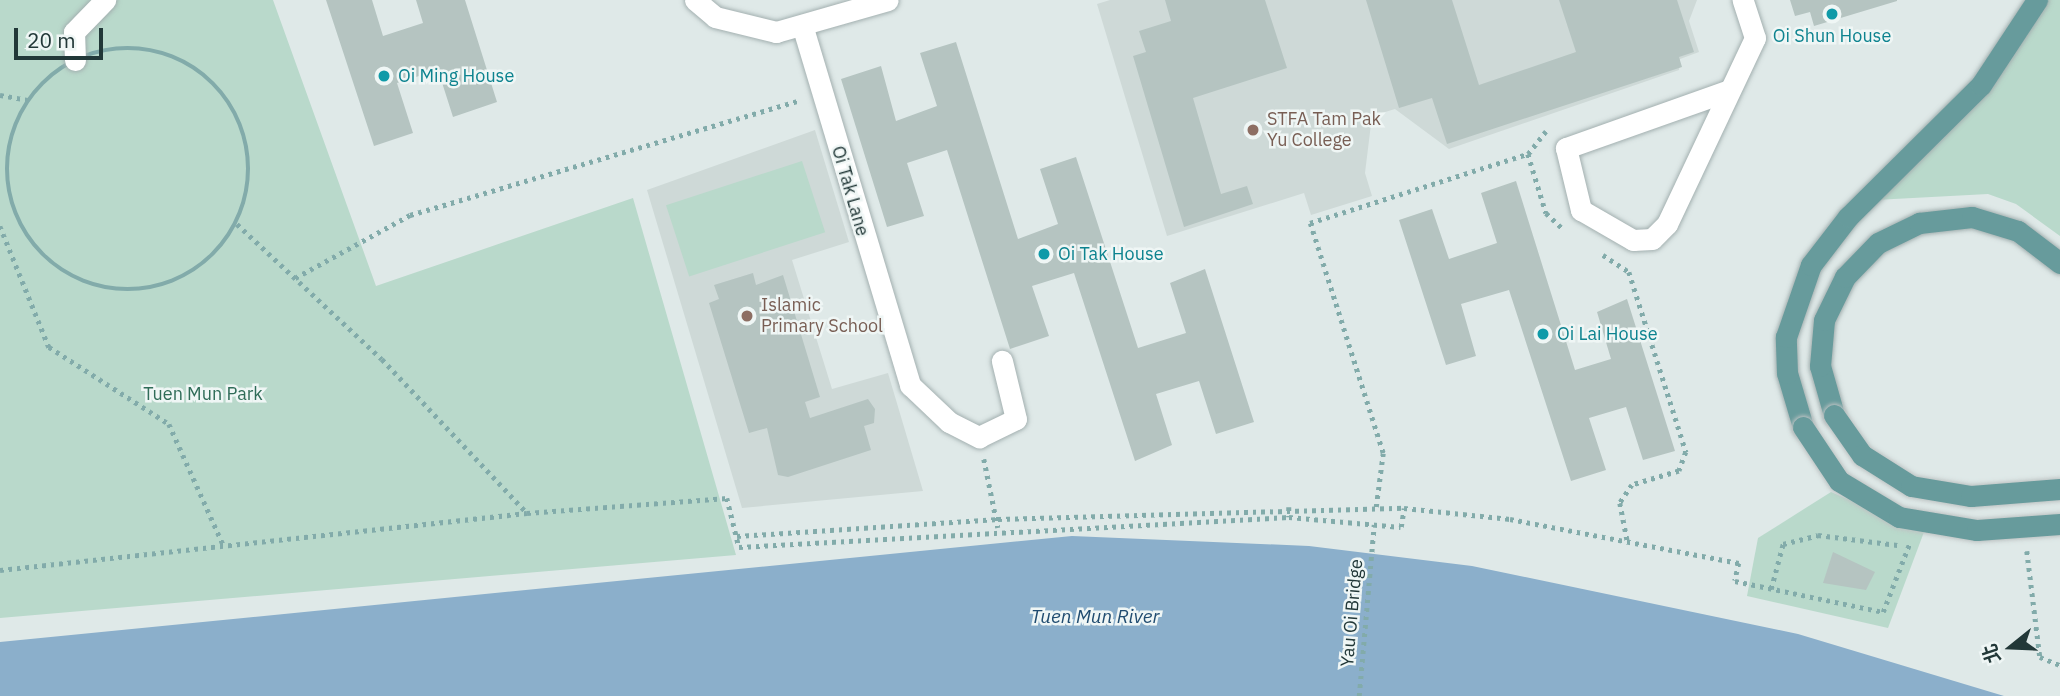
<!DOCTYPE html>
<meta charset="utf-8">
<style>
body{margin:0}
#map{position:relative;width:2060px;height:696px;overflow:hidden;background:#dfe9e8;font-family:"IBM Plex Sans","Noto Sans TC",sans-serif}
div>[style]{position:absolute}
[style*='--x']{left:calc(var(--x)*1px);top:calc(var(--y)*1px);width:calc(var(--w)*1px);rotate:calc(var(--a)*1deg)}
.built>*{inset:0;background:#ced9d7}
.green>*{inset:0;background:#b9d9cb;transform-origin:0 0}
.water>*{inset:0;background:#8bafcb}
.building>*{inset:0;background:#b5c4c1}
.path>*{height:4.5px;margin-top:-2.25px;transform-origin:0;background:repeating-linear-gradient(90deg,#82abaa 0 3.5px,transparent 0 8.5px)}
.path>.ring{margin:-2.25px;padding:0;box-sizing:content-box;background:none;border:4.5px solid #82abaa;border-radius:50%}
.roads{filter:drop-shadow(0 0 2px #a3b0b0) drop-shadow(0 0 2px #a3b0b0)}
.minor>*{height:21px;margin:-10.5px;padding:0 10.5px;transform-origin:10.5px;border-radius:10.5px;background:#fff}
.major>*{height:21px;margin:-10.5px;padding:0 10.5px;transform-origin:10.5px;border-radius:10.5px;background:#679b9c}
.bridges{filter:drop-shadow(0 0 2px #bdc3c3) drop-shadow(0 0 2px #bdc3c3)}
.major-bridge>*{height:21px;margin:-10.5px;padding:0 10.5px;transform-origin:10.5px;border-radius:10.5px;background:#679b9c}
.dots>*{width:19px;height:19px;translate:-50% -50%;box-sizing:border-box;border:4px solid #eff6f5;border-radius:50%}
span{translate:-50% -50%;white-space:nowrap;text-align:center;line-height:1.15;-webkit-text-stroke:5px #eff6f5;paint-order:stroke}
.culture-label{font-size:18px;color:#0d838f}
.left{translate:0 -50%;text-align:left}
.education-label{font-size:18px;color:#785e54}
.street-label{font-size:18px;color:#223838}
.park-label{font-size:18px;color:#2f6c58}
.water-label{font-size:19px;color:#204c70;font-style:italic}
.north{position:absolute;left:1976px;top:612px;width:70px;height:70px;-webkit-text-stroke:5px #eff6f5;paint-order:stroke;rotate:252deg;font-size:19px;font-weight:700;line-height:28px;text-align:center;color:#223838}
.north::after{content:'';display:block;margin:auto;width:24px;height:32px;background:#223838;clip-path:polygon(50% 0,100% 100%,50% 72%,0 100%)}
.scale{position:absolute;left:14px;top:28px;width:89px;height:32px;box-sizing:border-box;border:4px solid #223838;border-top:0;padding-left:9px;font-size:21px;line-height:24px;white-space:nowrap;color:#223838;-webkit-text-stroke:5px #eff6f5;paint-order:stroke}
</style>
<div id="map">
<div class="built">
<div style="clip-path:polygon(1110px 0,1697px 0,1689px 21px,1699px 52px,1680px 59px,1679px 70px,1449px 149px,1395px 109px,1372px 116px,1365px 173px,1372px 196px,1311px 215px,1304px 193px,1167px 236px,1097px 4px)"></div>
<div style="clip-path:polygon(815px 130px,849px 242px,792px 260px,832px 389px,888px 373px,923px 491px,742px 508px,647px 190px)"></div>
</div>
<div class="green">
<div style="clip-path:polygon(0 0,273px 0,376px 286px,633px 198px,736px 555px,0 618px)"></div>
<div style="clip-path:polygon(2047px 0,2060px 0,2060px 236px,2016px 204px,1988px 194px,1875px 200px)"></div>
<div style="left:802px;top:161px;width:75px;height:143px;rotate:72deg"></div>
<div style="clip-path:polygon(1831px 492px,1924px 532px,1888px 628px,1747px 596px,1758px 538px)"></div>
</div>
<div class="water">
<div style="clip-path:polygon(1072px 536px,1309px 546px,1472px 566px,1798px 634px,2004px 696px,0 696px,0 642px)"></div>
</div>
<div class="building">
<div style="clip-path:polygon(326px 0,372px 0,383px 36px,423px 23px,416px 0,465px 0,497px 102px,453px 117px,438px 70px,397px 83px,413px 133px,374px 146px)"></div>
<div style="clip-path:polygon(1165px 0,1265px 0,1287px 68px,1193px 98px,1221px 194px,1247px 186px,1253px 204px,1184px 227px,1133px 56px,1146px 52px,1139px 31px,1171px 21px)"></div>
<div style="clip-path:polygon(1366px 0,1452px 0,1479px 85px,1576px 52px,1559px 0,1677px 0,1694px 52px,1679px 57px,1682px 67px,1447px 144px,1432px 98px,1399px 108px)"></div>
<div style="clip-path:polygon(1790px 0,1897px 0,1897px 1px,1814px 26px,1810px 12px,1795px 16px)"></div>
<div style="clip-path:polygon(956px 42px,1018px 239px,1058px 224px,1040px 169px,1076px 157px,1138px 348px,1186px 333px,1170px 283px,1205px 269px,1254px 422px,1216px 434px,1199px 381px,1156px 394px,1172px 445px,1135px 461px,1074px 273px,1032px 286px,1049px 336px,1010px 349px,947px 150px,907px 163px,924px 216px,887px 227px,841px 79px,881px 66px,896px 121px,937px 106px,920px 53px)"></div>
<div style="clip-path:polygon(1516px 181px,1575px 370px,1611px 359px,1597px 312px,1627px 299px,1675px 451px,1643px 460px,1626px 407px,1589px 418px,1606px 470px,1571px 481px,1509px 290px,1461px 304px,1476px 356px,1446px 365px,1399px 220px,1432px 209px,1449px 259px,1497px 243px,1481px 193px)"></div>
<div style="clip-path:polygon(753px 273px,756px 285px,783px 275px,820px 397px,805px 402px,810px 418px,868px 399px,875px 409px,874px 423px,864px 426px,871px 450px,788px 477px,778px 475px,767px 428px,749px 433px,709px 303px,719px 299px,714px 285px)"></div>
<div style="clip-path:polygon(1833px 552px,1875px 572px,1866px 590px,1823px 583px)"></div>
</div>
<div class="path">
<div class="ring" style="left:7px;top:48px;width:237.5px;height:237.5px"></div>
<div style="--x:0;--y:95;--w:28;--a:10"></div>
<div style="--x:1528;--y:154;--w:62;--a:73"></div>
<div style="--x:1546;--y:213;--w:21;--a:43"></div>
<div style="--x:237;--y:224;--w:198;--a:43"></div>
<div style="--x:382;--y:359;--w:212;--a:46.7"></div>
<div style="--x:0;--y:226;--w:131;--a:68"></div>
<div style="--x:49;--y:347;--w:143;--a:32.7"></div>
<div style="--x:169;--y:424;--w:132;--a:65.8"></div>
<div style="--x:1603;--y:255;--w:31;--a:33"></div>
<div style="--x:1629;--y:272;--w:189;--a:72.4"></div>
<div style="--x:1686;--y:452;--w:20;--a:110"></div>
<div style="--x:1679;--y:471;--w:49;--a:163.4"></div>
<div style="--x:1632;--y:485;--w:22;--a:124"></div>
<div style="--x:1620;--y:503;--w:38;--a:79"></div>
<div style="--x:295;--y:278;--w:131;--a:-28.7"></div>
<div style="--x:410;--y:215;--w:407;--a:-16.4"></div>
<div style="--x:984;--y:459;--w:70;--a:78.5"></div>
<div style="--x:1289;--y:507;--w:10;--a:90"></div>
<div style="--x:1289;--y:517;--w:112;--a:5.1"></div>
<div style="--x:1401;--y:527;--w:19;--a:-81"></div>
<div style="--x:1376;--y:507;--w:54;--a:-82.6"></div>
<div style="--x:1383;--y:453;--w:241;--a:-107.6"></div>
<div style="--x:1310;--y:223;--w:229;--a:-17.6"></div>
<div style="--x:1528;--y:154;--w:29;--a:-52"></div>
<div style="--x:737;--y:536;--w:262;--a:-3.7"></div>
<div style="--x:998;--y:519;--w:406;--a:-1.6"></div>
<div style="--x:1404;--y:508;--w:107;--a:5.9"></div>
<div style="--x:1510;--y:519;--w:233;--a:10.9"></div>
<div style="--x:1739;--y:563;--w:18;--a:103"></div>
<div style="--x:1735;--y:581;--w:151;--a:11.8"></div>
<div style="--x:1883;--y:612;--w:72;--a:-68.8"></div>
<div style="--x:2027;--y:551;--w:107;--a:83"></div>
<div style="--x:2040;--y:657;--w:22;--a:22"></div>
<div style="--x:0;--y:570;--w:530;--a:-6.17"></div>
<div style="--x:527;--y:513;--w:201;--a:-4.3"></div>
<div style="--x:727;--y:498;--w:50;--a:76.2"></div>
<div style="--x:739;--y:547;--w:551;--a:-3.12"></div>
<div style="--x:1771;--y:589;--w:47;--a:-75.1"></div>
<div style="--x:1783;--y:544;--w:36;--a:-14"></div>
<div style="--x:1818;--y:535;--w:80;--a:7.2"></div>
<div style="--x:1359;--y:696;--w:172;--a:-85"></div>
</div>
<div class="roads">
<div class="minor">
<div style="--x:695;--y:0;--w:26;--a:40"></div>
<div style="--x:715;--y:17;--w:63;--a:13.8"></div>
<div style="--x:776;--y:32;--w:116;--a:-15.9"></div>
<div style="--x:803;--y:28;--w:373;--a:73.3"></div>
<div style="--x:910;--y:385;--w:54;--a:43.5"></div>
<div style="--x:949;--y:422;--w:34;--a:27"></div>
<div style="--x:979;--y:437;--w:41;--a:-25.9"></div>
<div style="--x:1016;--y:419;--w:60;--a:-103.6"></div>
<div style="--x:75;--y:60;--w:28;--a:-92"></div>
<div style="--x:74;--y:32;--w:45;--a:-45.9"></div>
<div style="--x:1727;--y:91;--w:171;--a:160.5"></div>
<div style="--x:1566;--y:148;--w:64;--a:76.4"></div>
<div style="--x:1581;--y:210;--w:60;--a:30"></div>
<div style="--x:1633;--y:240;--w:19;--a:-3"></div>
<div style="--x:1652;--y:239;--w:21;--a:-45"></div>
<div style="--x:1667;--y:224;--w:206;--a:-64.7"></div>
<div style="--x:1755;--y:38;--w:40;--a:-108"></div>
</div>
<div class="major">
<div style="--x:1834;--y:415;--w:51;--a:-105.9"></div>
<div style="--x:1820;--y:366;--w:46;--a:-85"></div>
<div style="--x:1824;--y:320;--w:48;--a:-64"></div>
<div style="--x:1845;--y:277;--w:47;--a:-45.9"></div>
<div style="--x:1878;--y:243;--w:46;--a:-26"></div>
<div style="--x:1919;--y:223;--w:53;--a:-6.5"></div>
<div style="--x:1972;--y:217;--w:48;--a:16.9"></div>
<div style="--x:2018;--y:231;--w:53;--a:37.3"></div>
<div style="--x:1803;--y:427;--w:56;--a:-106.5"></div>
<div style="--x:1787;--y:373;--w:36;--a:-92"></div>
<div style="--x:1786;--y:337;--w:76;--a:-70.9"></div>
<div style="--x:1811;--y:265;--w:61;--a:-52.4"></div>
<div style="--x:1848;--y:217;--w:187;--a:-44.8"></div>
<div style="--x:1981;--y:85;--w:102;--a:-56.6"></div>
</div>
</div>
<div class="bridges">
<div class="major-bridge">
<div style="--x:1834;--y:415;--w:49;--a:55"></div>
<div style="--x:1862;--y:455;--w:58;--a:32.3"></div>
<div style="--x:1911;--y:486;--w:61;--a:9.5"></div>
<div style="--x:1971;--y:496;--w:89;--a:-4.5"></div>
<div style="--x:1803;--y:427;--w:65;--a:56.3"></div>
<div style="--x:1839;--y:481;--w:70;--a:31"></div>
<div style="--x:1899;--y:517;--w:79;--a:9.5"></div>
<div style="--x:1977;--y:530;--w:83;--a:-4.1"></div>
</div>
</div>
<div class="dots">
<div style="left:1832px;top:14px;background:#0f9aa8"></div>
<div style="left:384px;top:76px;background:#0f9aa8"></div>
<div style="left:1253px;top:130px;background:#8d6e63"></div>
<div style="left:1044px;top:254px;background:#0f9aa8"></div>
<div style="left:747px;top:316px;background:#8d6e63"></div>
<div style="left:1543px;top:334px;background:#0f9aa8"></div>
</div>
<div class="culture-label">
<span style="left:1832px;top:36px">Oi Shun House</span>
<span class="left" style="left:398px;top:76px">Oi Ming House</span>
<span class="left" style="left:1058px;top:254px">Oi Tak House</span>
<span class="left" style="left:1557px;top:334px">Oi Lai House</span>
</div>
<div class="education-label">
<span class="left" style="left:1267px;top:130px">STFA Tam Pak<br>Yu College</span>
<span class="left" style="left:761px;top:316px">Islamic<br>Primary School</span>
</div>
<div class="street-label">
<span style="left:850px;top:191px;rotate:74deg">Oi Tak Lane</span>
<span style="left:1352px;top:613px;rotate:-85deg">Yau Oi Bridge</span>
</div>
<div class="park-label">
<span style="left:203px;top:394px">Tuen Mun Park</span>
</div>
<div class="water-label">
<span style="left:1095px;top:617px">Tuen Mun River</span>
</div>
<div class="north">北</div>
<div class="scale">20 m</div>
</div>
